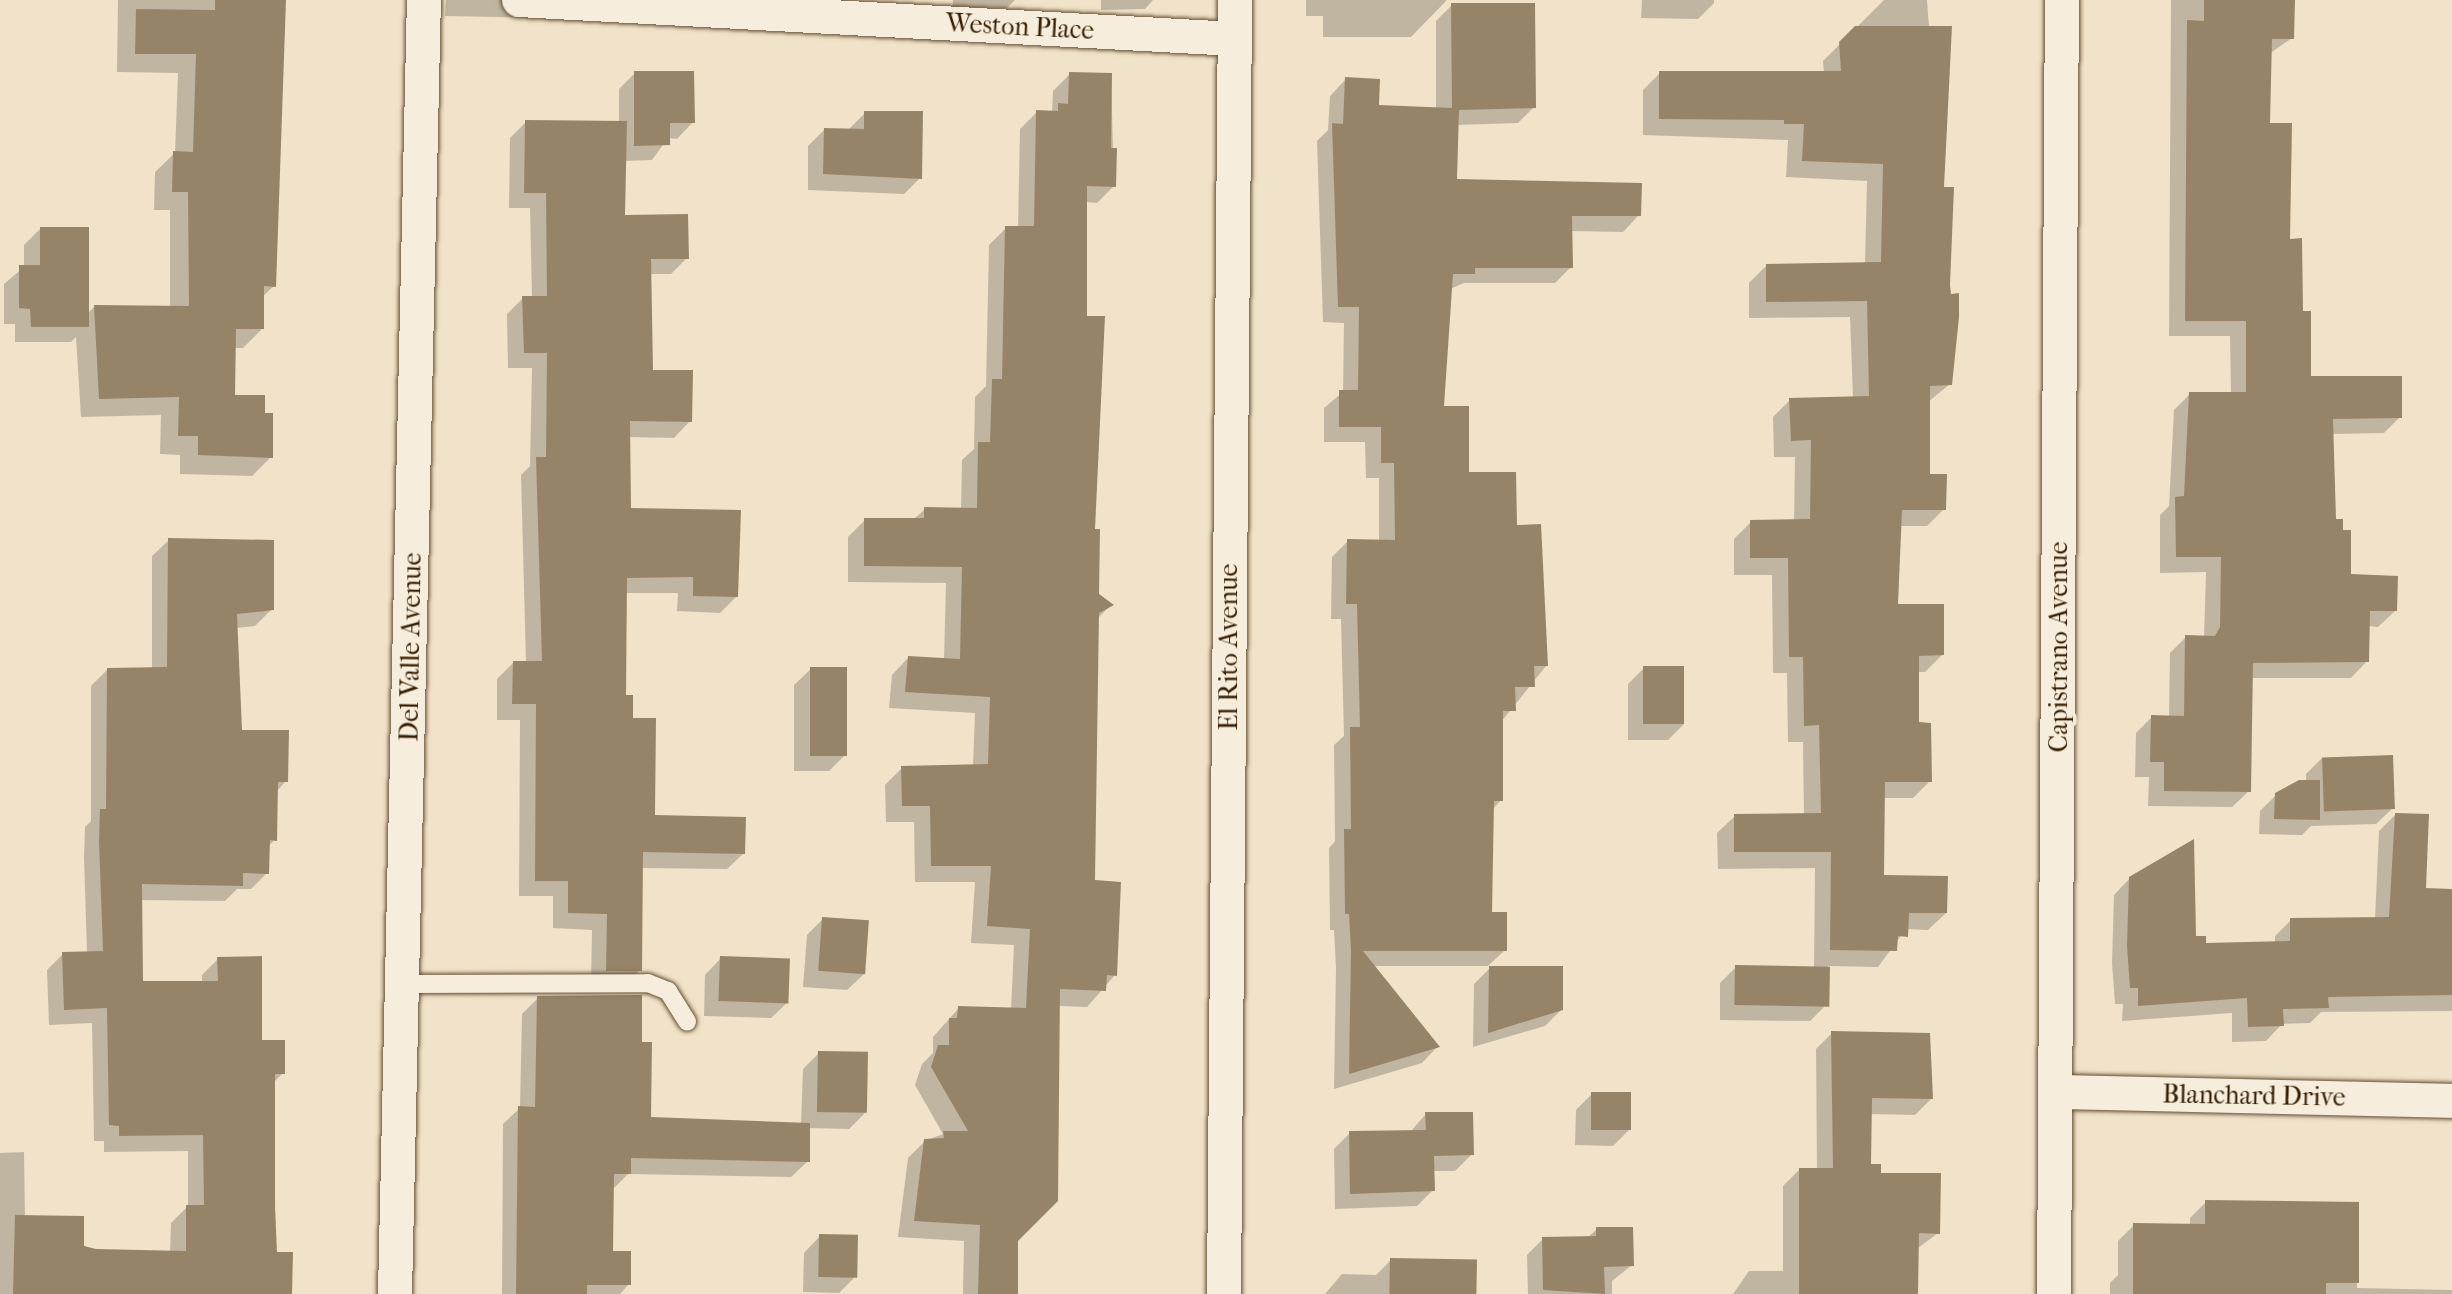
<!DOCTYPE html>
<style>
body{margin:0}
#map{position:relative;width:2452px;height:1294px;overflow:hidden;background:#f1e3c9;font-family:"IM FELL French Canon",serif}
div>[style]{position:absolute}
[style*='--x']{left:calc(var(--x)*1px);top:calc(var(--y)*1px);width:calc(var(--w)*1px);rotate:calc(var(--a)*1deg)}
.shadow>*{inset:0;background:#0003}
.building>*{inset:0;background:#968469;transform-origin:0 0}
.roads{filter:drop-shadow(0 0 2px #634e32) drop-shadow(0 0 2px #634e32)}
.lane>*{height:18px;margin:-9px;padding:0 9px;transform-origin:9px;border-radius:9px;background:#f6eddc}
.street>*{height:34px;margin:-17px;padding:0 17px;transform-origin:17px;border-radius:17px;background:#f6eddc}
span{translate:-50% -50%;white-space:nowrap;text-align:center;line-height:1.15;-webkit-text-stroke:7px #f6eddc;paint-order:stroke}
.street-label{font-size:26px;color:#341d00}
</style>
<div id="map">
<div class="shadow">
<div style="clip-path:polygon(118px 0,285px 0,274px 286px,262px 297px,262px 329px,243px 348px,234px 348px,233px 397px,263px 415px,271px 457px,252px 476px,180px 474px,180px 455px,160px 454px,161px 415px,81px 417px,76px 337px,71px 342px,15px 342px,15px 324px,4px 324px,4px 284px,24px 267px,24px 245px,40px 229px,87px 314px,94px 307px,170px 308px,170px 210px,154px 210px,155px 172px,175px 153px,178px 73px,117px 72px)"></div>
<div style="clip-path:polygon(446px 0,676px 0,656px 20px,445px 16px)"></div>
<div style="clip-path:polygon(953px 0,1015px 0,1007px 8px,953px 7px)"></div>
<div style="clip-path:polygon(1101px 0,1153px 0,1145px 9px,1101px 10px)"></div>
<div style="clip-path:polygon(1306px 0,1446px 0,1446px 1px,1411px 37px,1323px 37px,1323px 16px,1306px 16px)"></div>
<div style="clip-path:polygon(1642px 0,1714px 0,1714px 3px,1698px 19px,1641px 18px)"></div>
<div style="clip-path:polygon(1884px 0,1927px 0,1948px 285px,1950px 384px,1928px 402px,1928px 476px,1944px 509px,1927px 526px,1899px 526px,1896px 607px,1942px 655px,1925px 672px,1917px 672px,1917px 724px,1930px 781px,1913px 798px,1883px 798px,1881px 877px,1946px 913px,1928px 930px,1906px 929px,1878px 967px,1828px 966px,1826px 1005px,1810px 1021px,1720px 1020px,1720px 983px,1736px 967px,1814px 968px,1815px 868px,1718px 869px,1717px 833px,1735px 816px,1804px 815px,1803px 742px,1788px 742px,1787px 673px,1773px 673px,1772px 575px,1734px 575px,1734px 539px,1751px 522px,1794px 522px,1795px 457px,1774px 457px,1773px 417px,1790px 400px,1853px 398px,1850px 317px,1749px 318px,1749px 283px,1766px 266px,1865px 264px,1867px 181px,1786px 177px,1788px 140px,1643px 135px,1643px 90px,1660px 73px,1824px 73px,1823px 61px)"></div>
<div style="clip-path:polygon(2171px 0,2293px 0,2292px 38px,2269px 54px,2268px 125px,2309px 379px,2400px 417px,2384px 433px,2332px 434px,2334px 521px,2349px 576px,2395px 611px,2378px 627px,2368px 626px,2367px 661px,2351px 678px,2251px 678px,2249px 791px,2232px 807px,2148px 806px,2149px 777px,2135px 777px,2136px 733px,2152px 717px,2169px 717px,2170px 653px,2186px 637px,2204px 638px,2206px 572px,2160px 573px,2160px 515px,2169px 506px,2174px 410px,2190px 394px,2231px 394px,2230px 336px,2169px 336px)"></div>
<div style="clip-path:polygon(1452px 5px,1534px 107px,1518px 123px,1456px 125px,1455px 181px,1639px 215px,1623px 232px,1571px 231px,1571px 267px,1555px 283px,1464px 283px,1450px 289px,1442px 408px,1467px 474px,1515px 527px,1546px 666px,1501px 722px,1501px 800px,1492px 810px,1490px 914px,1505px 950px,1488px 966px,1373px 966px,1437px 1047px,1422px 1063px,1334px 1089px,1336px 968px,1334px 930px,1330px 930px,1329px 848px,1335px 841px,1334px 745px,1344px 736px,1341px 619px,1331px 619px,1332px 557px,1348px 541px,1379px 541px,1379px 478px,1366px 478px,1365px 442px,1324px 442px,1324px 408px,1343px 392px,1344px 323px,1323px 322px,1317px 141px,1328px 130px,1330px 96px,1346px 79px,1377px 107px,1436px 109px,1436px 21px)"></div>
<div style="clip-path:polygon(635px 73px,693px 122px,677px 139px,668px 138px,652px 160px,624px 161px,623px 217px,687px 258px,671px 274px,649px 274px,651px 372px,690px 421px,674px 438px,628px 437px,629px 510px,736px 597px,720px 613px,677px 611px,678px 593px,625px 593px,624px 697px,653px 817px,744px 853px,727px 869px,640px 868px,640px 970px,624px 986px,591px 986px,592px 930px,553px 928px,553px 896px,519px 896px,520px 720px,497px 720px,497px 679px,513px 663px,526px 663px,521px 475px,530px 466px,532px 368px,508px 368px,507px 314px,523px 298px,532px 298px,530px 208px,509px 208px,510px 138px,526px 122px,619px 123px,619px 89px)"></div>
<div style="clip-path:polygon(1070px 74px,1111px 75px,1114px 186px,1097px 203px,1085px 202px,1085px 318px,1097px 595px,1111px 605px,1097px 619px,1093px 882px,1115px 975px,1087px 1007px,1058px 1006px,1016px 1240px,1016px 1294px,963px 1294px,964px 1241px,898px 1237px,908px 1158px,925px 1141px,943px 1134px,915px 1085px,922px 1064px,933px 1053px,933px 1037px,958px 1009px,1011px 1010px,1014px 945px,971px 943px,975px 882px,915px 882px,914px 822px,886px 822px,885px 785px,902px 768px,973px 766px,975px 713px,889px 708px,892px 675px,908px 658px,944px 660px,946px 583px,848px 582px,848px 537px,865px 520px,913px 520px,925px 509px,961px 510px,962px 460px,974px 449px,975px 397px,986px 386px,989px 245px,1006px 228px,1018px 228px,1020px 129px,1037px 112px,1052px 112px,1053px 91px)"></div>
<div style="clip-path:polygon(865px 113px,920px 178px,904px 194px,808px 190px,808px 146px,824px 130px,849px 129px)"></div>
<div style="clip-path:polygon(169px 540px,272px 609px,255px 626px,236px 628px,240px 732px,286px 781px,276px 792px,275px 840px,267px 847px,267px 873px,251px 889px,237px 889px,225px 901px,140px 900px,141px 983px,202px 983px,202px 975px,218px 959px,260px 1042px,283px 1073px,273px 1083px,276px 1254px,290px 1294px,0 1294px,0 1153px,24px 1152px,25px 1217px,95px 1251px,170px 1253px,171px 1223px,188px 1206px,188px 1151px,104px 1152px,104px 1141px,94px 1141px,92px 1023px,49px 1025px,47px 970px,63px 954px,87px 953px,84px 858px,85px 827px,91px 821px,91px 686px,107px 670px,152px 670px,152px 556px)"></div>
<div style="clip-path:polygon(1644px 668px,1684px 724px,1668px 740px,1628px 740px,1628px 684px)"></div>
<div style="clip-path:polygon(811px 669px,845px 755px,829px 771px,794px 771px,794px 685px)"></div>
<div style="clip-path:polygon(2322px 758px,2393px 808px,2376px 824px,2311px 826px,2302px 835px,2259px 834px,2260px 811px,2276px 795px,2306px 782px,2306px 774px)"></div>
<div style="clip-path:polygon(2395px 815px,2424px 890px,2452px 891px,2452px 1011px,2321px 1012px,2310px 1023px,2282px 1024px,2266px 1041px,2232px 1042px,2232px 1013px,2122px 1021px,2123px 1004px,2115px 1004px,2112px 963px,2114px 895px,2130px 878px,2203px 945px,2275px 944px,2275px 936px,2291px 920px,2375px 919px,2379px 831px)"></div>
<div style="clip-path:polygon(823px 919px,864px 974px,847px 990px,803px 987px,807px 935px)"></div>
<div style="clip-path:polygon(721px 958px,788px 1002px,771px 1018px,704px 1016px,705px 975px)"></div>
<div style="clip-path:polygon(1490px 968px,1561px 1010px,1545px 1026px,1473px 1047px,1474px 984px)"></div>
<div style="clip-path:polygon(538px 998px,640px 1044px,649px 1119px,801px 1124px,803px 1069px,819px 1053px,865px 1113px,849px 1129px,808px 1128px,808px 1161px,791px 1177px,628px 1174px,612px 1190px,611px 1253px,629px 1284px,620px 1294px,502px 1294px,503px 1124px,520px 1108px,522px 1014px)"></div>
<div style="clip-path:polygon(1832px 1033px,1931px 1099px,1915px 1115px,1869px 1114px,1869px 1166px,1938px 1233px,1917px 1249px,1916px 1294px,1733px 1294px,1749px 1271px,1783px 1271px,1783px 1186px,1799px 1170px,1817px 1170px,1816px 1049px)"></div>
<div style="clip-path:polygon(1592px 1094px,1629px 1130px,1613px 1146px,1575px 1145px,1576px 1110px)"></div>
<div style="clip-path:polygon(1426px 1114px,1472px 1154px,1455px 1171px,1432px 1171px,1433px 1190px,1417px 1206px,1335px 1209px,1334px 1149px,1350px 1133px,1410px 1132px)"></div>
<div style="clip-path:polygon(2206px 1202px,2357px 1204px,2357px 1288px,2452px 1290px,2452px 1294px,2110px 1294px,2110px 1283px,2118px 1275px,2118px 1241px,2134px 1225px,2190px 1226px,2190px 1218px)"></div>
<div style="clip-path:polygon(1597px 1229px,1632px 1265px,1612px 1281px,1612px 1294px,1528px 1294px,1527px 1255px,1543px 1239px,1587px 1238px)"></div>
<div style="clip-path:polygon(820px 1236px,855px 1277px,839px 1293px,803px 1292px,804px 1253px)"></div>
<div style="clip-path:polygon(1391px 1260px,1474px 1294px,1325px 1294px,1342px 1274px,1376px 1275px)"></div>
</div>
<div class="building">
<div style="clip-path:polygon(215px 0,286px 0,276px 287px,264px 286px,264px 329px,236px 329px,235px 395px,265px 395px,265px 413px,273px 413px,273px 458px,198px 455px,198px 436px,178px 436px,179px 397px,99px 399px,94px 305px,189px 306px,188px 192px,172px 192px,173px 151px,193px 152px,196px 54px,135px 54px,136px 9px,215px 10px)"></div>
<div style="clip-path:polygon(2204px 0,2295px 0,2294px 39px,2272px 39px,2270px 123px,2292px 123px,2290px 239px,2302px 238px,2303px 311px,2311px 311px,2311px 376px,2402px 376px,2402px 418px,2333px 419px,2336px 519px,2343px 519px,2343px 530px,2351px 530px,2351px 574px,2398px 576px,2397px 611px,2370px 611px,2369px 662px,2253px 663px,2251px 792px,2164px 791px,2164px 762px,2150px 762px,2151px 715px,2184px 716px,2185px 635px,2215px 636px,2220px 627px,2221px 557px,2176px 557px,2175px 497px,2184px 496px,2189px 392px,2246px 392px,2246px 321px,2185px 321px,2187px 20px,2204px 21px)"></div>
<div style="clip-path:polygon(1451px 3px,1535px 3px,1536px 108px,1459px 110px,1457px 179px,1642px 183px,1641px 216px,1572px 216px,1573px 268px,1475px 268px,1475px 274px,1453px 274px,1444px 406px,1469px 406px,1469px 472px,1516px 472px,1517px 525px,1541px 524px,1548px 666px,1534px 666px,1535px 687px,1515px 687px,1516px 711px,1503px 711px,1503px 801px,1494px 801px,1492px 912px,1507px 912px,1507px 951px,1363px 951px,1440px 1047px,1349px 1074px,1351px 951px,1349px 914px,1345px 914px,1344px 829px,1351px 829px,1350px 727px,1360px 727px,1357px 604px,1346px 604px,1347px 539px,1395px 540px,1394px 463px,1381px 463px,1381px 427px,1339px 427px,1339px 390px,1358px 390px,1359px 307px,1338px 307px,1332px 123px,1343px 124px,1345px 77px,1380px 79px,1379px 105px,1452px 108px)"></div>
<div style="clip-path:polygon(1855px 26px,1952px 26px,1944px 187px,1954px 187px,1950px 285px,1951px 294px,1959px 293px,1959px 317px,1952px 385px,1930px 386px,1930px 474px,1947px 474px,1946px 510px,1902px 510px,1898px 604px,1944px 604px,1944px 655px,1919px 656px,1919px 722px,1931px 723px,1932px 782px,1885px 782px,1884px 875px,1948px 876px,1947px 913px,1909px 913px,1908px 937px,1898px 936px,1897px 951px,1830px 950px,1831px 852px,1734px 852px,1734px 814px,1821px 813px,1819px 725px,1804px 726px,1803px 657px,1789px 657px,1788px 558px,1750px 558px,1750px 520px,1810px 519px,1811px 440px,1791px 441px,1789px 398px,1869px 396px,1867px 301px,1766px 302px,1766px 264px,1881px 262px,1883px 164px,1802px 161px,1804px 124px,1784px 124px,1784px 120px,1659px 119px,1659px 71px,1841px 71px,1839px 42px)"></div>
<div style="clip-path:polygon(634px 71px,694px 71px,695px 123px,670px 123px,670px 145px,634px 146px)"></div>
<div style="clip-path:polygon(1069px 72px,1112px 73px,1111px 148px,1117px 148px,1116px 187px,1087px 186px,1087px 316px,1105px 316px,1095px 529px,1100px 529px,1099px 594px,1114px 605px,1099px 613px,1095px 880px,1121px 882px,1117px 976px,1107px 975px,1106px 991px,1060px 989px,1058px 1201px,1018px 1241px,1018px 1294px,978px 1294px,980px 1225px,914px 1221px,924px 1139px,944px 1138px,943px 1131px,968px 1131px,931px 1067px,938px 1045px,949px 1045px,949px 1018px,957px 1018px,958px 1006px,1026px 1008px,1030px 929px,987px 926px,991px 866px,931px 866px,930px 806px,902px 806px,901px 766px,988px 764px,990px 697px,905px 692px,908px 656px,960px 659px,962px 567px,864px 566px,864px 518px,924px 518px,924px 507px,977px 508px,978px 442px,990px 442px,992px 379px,1002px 379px,1005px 226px,1034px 226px,1036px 110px,1058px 111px,1058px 103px,1068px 104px)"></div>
<div style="clip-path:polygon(864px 111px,923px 111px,922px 179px,823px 174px,824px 128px,864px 129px)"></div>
<div style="clip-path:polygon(525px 120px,627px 121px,625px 215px,688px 214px,689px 259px,651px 259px,653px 370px,693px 370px,692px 422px,630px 421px,631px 508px,741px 510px,738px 597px,693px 596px,693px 577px,627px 578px,626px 695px,633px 695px,633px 718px,656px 718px,655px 815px,746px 817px,745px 854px,643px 852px,642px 971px,606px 971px,607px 914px,568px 913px,568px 881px,535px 881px,536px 704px,512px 704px,513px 661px,542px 661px,536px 457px,546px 457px,547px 353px,524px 353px,522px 296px,547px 296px,546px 193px,524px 193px)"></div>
<div style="clip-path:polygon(40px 227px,89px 227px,89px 327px,31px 327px,30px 309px,19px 308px,19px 265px,40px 265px)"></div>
<div style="clip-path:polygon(168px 538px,274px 540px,274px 610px,237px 614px,242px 730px,289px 730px,288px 782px,278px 782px,277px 841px,270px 840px,269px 874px,243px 873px,243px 886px,142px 884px,143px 981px,218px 981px,217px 957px,262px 956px,262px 1040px,285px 1040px,285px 1074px,275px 1074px,275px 1209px,277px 1252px,293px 1252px,292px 1294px,13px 1294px,15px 1215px,84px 1216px,84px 1246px,96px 1249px,186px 1251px,186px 1205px,204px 1205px,203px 1135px,119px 1136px,119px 1126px,109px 1125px,107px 1008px,64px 1010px,62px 952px,103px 951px,99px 841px,100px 809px,106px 809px,107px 668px,167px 667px)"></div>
<div style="left:1643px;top:666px;width:41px;height:58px"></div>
<div style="left:810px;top:667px;width:37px;height:89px"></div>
<div style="left:2393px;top:755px;width:54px;height:71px;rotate:88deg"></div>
<div style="clip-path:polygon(2299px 780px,2320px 780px,2320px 820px,2274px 819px,2275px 793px)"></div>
<div style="clip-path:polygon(2395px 813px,2429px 814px,2426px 888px,2452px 889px,2452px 995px,2328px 997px,2329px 1008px,2283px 1009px,2284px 1026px,2248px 1027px,2247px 998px,2138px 1006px,2138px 988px,2130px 988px,2127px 946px,2129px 877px,2194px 839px,2196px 936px,2206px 936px,2206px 943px,2290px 941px,2290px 918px,2389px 917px)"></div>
<div style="left:822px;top:917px;width:47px;height:54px;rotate:4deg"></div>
<div style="left:720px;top:956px;width:70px;height:45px;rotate:2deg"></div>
<div style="left:1735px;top:965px;width:95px;height:40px;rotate:1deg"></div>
<div style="clip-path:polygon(1489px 966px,1563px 966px,1563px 1010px,1488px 1033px)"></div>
<div style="clip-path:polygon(537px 996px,642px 995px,642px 1042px,652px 1042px,651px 1117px,810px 1123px,810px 1162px,631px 1158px,631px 1174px,614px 1174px,613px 1251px,631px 1251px,631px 1285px,587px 1285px,587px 1294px,516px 1294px,518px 1106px,535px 1107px)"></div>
<div style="clip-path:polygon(1831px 1031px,1930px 1033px,1933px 1099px,1872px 1098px,1871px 1164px,1881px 1164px,1881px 1173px,1941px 1173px,1940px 1234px,1919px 1233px,1918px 1294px,1799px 1294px,1799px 1168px,1833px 1168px)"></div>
<div style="left:818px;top:1051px;width:50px;height:61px;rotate:1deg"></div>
<div style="left:1591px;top:1092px;width:40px;height:38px"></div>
<div style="clip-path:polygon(1425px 1112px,1473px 1112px,1474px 1155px,1434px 1156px,1435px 1191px,1350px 1194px,1349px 1131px,1426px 1130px)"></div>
<div style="clip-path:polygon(2205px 1200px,2359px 1202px,2359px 1283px,2326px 1283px,2326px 1294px,2133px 1294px,2133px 1223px,2205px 1224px)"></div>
<div style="clip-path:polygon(1596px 1227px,1633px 1227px,1634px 1266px,1604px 1267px,1605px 1294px,1543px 1290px,1542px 1237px,1596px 1236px)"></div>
<div style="left:819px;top:1234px;width:39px;height:43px;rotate:1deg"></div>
<div style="left:1390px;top:1258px;width:87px;height:36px;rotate:1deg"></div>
</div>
<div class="roads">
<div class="lane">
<div style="--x:404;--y:984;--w:244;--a:-0.2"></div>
<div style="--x:648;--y:983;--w:22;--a:22"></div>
<div style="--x:668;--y:991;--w:36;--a:58"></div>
</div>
<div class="street">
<div style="--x:519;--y:0;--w:716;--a:3.12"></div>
<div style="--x:2056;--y:1092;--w:396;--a:1.3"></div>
<div style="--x:395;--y:1294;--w:1294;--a:-88.72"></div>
<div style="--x:1224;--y:1294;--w:1294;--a:-89.51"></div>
<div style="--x:2054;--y:1294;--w:1294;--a:-89.65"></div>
</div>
</div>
<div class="street-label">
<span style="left:1020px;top:27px;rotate:3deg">Weston Place</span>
<span style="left:411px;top:647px;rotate:-89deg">Del Valle Avenue</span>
<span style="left:1229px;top:647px;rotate:-90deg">El Rito Avenue</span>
<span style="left:2059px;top:647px;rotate:-90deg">Capistrano Avenue</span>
<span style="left:2254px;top:1096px;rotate:1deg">Blanchard Drive</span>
</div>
</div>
